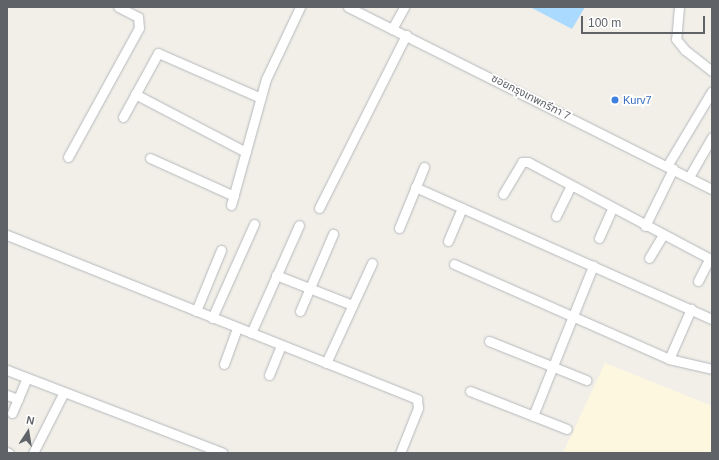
<!DOCTYPE html>
<meta charset="utf-8">
<style>
body{margin:0}
#map{position:relative;width:719px;height:460px;overflow:hidden;background:#f1efe8;font-family:Arial,"Noto Sans Thai",sans-serif}
div>[style]{position:absolute}
[style*='--x']{left:calc(var(--x)*1px);top:calc(var(--y)*1px);width:calc(var(--w)*1px);rotate:calc(var(--a)*1deg)}
.commercial>*{inset:0;background:#fef7e0}
.water>*{inset:0;background:#aadaff}
.roads{filter:drop-shadow(0 0 1px #b5b8bc) drop-shadow(0 0 1px #b5b8bc)}
.minor>*{height:9px;margin:-4.5px;padding:0 4.5px;transform-origin:4.5px;border-radius:4.5px;background:#fff}
.dots>*{width:11px;height:11px;translate:-50% -50%;box-sizing:border-box;border:2px solid #fff;border-radius:50%}
span{translate:-50% -50%;white-space:nowrap;text-align:center;line-height:1.15;-webkit-text-stroke:3.5px #fff;paint-order:stroke}
.street-label{font-size:11px;color:#5f6368}
.shop-label{font-size:11px;color:#366cbe}
.left{translate:0 -50%;text-align:left}
.frame{position:absolute;inset:0;border:8px solid #5f6368;pointer-events:none}
.north{position:absolute;left:8px;top:412px;width:40px;height:40px;-webkit-text-stroke:3px #fff;paint-order:stroke;rotate:12deg;font-size:11px;font-weight:700;line-height:16px;text-align:center;color:#5f6368}
.north::after{content:'';display:block;margin:auto;width:14px;height:18px;background:#5f6368;clip-path:polygon(50% 0,100% 100%,50% 72%,0 100%)}
.scale{position:absolute;left:581px;top:16px;width:124px;height:18px;box-sizing:border-box;border:2px solid #5f6368;border-top:0;padding-left:5px;font-size:12px;line-height:14px;white-space:nowrap;color:#5f6368;-webkit-text-stroke:3px #fff;paint-order:stroke}
</style>
<div id="map">
<div class="commercial">
<div style="clip-path:polygon(605px 363px,712px 406px,712px 453px,563px 453px)"></div>
</div>
<div class="water">
<div style="clip-path:polygon(530px 7px,585px 7px,572px 29px)"></div>
</div>
<div class="roads">
<div class="minor">
<div style="--x:348;--y:7;--w:407;--a:26.6"></div>
<div style="--x:679;--y:7;--w:32;--a:95"></div>
<div style="--x:676;--y:39;--w:14;--a:51"></div>
<div style="--x:685;--y:50;--w:34;--a:38"></div>
<div style="--x:392;--y:29;--w:25;--a:-61"></div>
<div style="--x:135;--y:94;--w:125;--a:27.6"></div>
<div style="--x:123;--y:117;--w:73;--a:-61.3"></div>
<div style="--x:158;--y:53;--w:112;--a:23.6"></div>
<div style="--x:68;--y:157;--w:147;--a:-61.2"></div>
<div style="--x:139;--y:28;--w:11;--a:-95"></div>
<div style="--x:138;--y:17;--w:22;--a:-153"></div>
<div style="--x:150;--y:158;--w:92;--a:24.3"></div>
<div style="--x:667;--y:166;--w:87;--a:-59"></div>
<div style="--x:689;--y:177;--w:46;--a:-60.1"></div>
<div style="--x:415;--y:187;--w:325;--a:24"></div>
<div style="--x:503;--y:194;--w:37;--a:-59"></div>
<div style="--x:522;--y:162;--w:6;--a:0"></div>
<div style="--x:528;--y:162;--w:208;--a:28"></div>
<div style="--x:231;--y:205;--w:131;--a:-74.5"></div>
<div style="--x:266;--y:79;--w:80;--a:-64.7"></div>
<div style="--x:319;--y:208;--w:194;--a:-63.3"></div>
<div style="--x:556;--y:216;--w:32;--a:-64"></div>
<div style="--x:645;--y:226;--w:64;--a:-63.8"></div>
<div style="--x:399;--y:228;--w:66;--a:-67.7"></div>
<div style="--x:7;--y:235;--w:442;--a:21.8"></div>
<div style="--x:417;--y:399;--w:9;--a:84"></div>
<div style="--x:418;--y:408;--w:48;--a:111.8"></div>
<div style="--x:599;--y:238;--w:32;--a:-66"></div>
<div style="--x:448;--y:241;--w:36;--a:-67"></div>
<div style="--x:649;--y:258;--w:27;--a:-59"></div>
<div style="--x:454;--y:264;--w:235;--a:23.8"></div>
<div style="--x:669;--y:359;--w:44;--a:13.1"></div>
<div style="--x:276;--y:275;--w:82;--a:21.5"></div>
<div style="--x:698;--y:281;--w:25;--a:-63"></div>
<div style="--x:196;--y:311;--w:66;--a:-67.7"></div>
<div style="--x:300;--y:311;--w:84;--a:-66.8"></div>
<div style="--x:212;--y:318;--w:103;--a:-65.9"></div>
<div style="--x:251;--y:333;--w:118;--a:-66"></div>
<div style="--x:489;--y:341;--w:105;--a:21.9"></div>
<div style="--x:669;--y:359;--w:55;--a:-66.3"></div>
<div style="--x:326;--y:363;--w:110;--a:-65.3"></div>
<div style="--x:224;--y:364;--w:38;--a:-70"></div>
<div style="--x:7;--y:370;--w:231;--a:21"></div>
<div style="--x:269;--y:375;--w:32;--a:-68"></div>
<div style="--x:470;--y:391;--w:104;--a:21.4"></div>
<div style="--x:7;--y:395;--w:12;--a:20"></div>
<div style="--x:12;--y:413;--w:38;--a:-67"></div>
<div style="--x:533;--y:416;--w:162;--a:-68.2"></div>
<div style="--x:7;--y:452;--w:2;--a:27"></div>
<div style="--x:33;--y:453;--w:68;--a:-63.1"></div>
</div>
</div>
<div class="dots">
<div style="left:615px;top:100px;background:#3f7fe0"></div>
</div>
<div class="street-label">
<span style="left:531px;top:97px;rotate:27deg">ซอยกรุงเทพกรีฑา 7</span>
</div>
<div class="shop-label">
<span class="left" style="left:623px;top:100px">Kurv7</span>
</div>
<div class="frame"></div>
<div class="north">N</div>
<div class="scale">100 m</div>
</div>
